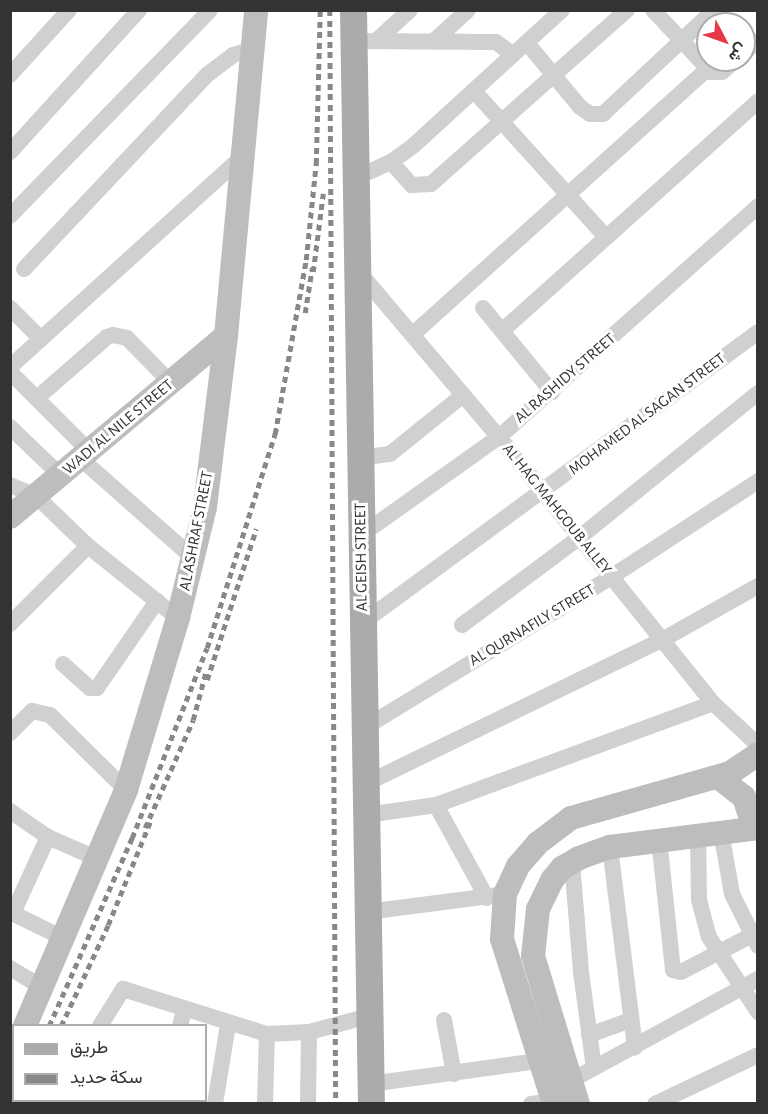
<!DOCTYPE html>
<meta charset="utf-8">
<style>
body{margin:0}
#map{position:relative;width:768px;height:1114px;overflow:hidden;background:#fff;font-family:"Alegreya Sans",Vazirmatn,sans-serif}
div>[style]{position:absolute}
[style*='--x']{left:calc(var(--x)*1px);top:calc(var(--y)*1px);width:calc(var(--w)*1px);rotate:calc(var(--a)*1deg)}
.street>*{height:16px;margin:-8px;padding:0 8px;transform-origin:8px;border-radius:8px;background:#d0d0d0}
.secondary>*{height:24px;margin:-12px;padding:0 12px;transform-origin:12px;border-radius:12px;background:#bdbdbd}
.primary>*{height:27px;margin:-13.5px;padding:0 13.5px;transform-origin:13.5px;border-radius:13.5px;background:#ababab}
.rail>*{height:4.5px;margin-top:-2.25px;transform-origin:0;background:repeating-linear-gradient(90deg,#888 0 6px,transparent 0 10.5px)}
span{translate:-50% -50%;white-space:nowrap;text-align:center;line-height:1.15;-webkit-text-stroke:6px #fff;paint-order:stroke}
.street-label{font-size:16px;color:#333}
.frame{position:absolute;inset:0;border:12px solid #333;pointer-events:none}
.legend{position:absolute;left:12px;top:1024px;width:195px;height:78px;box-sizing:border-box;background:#fff;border:2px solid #adadad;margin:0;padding:8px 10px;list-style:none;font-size:18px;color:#333}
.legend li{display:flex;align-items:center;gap:12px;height:30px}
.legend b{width:30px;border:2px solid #adadad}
.north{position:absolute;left:696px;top:12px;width:60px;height:60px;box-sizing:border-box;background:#fff;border:2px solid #adadad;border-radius:50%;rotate:131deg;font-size:16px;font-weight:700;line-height:24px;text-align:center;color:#333}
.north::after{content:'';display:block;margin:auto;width:21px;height:27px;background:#e63946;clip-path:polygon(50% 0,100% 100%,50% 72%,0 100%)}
</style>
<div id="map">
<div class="street">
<div style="--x:653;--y:10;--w:85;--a:46.9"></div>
<div style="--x:711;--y:72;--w:11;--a:0"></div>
<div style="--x:722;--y:72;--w:18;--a:-41"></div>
<div style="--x:377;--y:40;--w:45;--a:-42.3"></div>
<div style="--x:354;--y:41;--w:142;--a:0.4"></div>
<div style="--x:496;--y:42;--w:21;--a:37"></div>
<div style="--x:434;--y:41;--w:46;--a:-42.4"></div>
<div style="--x:527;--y:43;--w:83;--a:50.4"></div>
<div style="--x:580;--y:107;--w:12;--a:35"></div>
<div style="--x:590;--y:114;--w:13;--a:0"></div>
<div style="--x:603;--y:114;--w:152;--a:-43.1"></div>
<div style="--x:744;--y:53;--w:18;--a:-41"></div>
<div style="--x:10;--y:75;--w:88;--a:-47.8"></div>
<div style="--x:474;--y:91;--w:197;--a:47.9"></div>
<div style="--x:10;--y:152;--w:192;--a:-47.7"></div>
<div style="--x:391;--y:162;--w:31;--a:48"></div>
<div style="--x:412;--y:185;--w:19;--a:-3"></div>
<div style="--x:431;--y:184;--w:262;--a:-41.6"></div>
<div style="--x:356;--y:178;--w:38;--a:-25"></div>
<div style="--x:391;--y:162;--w:27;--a:-36"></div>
<div style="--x:413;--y:146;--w:202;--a:-42.4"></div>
<div style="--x:10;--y:216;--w:287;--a:-45.8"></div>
<div style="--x:24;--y:269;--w:268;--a:-46.7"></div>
<div style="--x:208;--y:74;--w:31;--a:-37"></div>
<div style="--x:233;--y:55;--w:22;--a:-16"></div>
<div style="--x:358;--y:271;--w:218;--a:49.7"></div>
<div style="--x:499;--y:437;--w:341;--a:51.2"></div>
<div style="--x:713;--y:703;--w:62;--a:43"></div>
<div style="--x:10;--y:308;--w:44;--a:45"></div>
<div style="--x:483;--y:308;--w:109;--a:50.6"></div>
<div style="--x:502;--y:331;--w:344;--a:-41.9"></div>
<div style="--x:412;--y:335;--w:397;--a:-42"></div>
<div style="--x:10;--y:367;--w:314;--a:-42.2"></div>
<div style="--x:10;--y:372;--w:112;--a:45"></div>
<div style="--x:37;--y:398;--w:93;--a:-41.1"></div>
<div style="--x:107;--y:337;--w:6;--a:-18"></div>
<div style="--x:113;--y:335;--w:14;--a:12"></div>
<div style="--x:127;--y:338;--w:63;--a:45.6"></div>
<div style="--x:10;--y:427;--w:69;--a:43.8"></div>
<div style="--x:80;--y:458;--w:151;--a:41.5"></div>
<div style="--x:360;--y:458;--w:30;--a:-8"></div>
<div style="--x:390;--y:454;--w:94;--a:-38.9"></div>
<div style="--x:10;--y:485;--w:28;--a:23"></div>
<div style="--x:36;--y:496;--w:72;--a:43.9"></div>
<div style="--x:88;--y:546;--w:115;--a:38.7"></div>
<div style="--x:361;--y:535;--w:169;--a:-35.4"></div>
<div style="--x:499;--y:437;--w:347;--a:-41.7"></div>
<div style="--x:362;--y:623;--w:491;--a:-36.3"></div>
<div style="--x:10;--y:624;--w:110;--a:-45"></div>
<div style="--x:462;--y:625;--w:147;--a:-36.7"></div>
<div style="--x:580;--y:537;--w:229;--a:-39"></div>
<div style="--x:63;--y:664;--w:36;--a:42"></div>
<div style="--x:90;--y:688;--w:7;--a:0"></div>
<div style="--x:97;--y:688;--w:106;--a:-55.4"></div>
<div style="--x:364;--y:728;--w:289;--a:-31.4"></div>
<div style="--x:611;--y:577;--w:176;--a:-33.1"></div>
<div style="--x:10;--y:733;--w:31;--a:-45"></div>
<div style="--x:32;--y:711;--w:18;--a:13"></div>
<div style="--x:50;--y:715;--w:107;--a:44.6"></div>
<div style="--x:365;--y:784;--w:330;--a:-25.9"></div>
<div style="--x:662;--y:640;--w:110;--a:-29.4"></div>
<div style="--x:436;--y:805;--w:106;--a:61.3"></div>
<div style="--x:10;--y:811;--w:46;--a:34.4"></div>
<div style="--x:48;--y:837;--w:55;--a:23.7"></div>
<div style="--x:366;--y:815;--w:71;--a:-8.1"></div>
<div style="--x:436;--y:805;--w:295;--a:-20.2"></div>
<div style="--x:721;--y:832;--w:63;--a:79.9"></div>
<div style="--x:732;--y:894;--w:58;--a:63.4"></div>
<div style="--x:698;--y:835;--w:65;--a:89.1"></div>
<div style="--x:699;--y:900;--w:38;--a:75"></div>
<div style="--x:709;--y:937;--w:90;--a:56.8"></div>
<div style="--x:659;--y:839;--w:132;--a:83.9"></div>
<div style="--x:673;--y:970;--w:8;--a:14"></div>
<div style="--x:681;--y:972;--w:87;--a:-27.5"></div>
<div style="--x:610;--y:847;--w:202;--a:82.9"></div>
<div style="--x:572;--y:862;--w:110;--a:85.3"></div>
<div style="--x:581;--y:972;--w:97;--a:82.3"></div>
<div style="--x:10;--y:912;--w:59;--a:26.1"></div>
<div style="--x:367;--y:912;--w:139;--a:-7.4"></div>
<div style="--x:13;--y:913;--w:84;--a:-65.3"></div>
<div style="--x:10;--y:968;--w:37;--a:31"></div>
<div style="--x:444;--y:1020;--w:55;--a:79.5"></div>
<div style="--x:100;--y:1026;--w:44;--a:-58.1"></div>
<div style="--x:123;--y:989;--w:151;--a:17.4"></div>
<div style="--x:267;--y:1034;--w:42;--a:-2.7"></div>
<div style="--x:309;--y:1032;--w:62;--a:-14.9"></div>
<div style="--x:180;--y:1026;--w:16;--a:-75"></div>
<div style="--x:589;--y:1035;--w:45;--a:-19.7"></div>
<div style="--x:570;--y:1081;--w:214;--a:-28.5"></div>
<div style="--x:370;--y:1084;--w:171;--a:-7.8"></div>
<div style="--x:128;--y:1100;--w:12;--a:20"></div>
<div style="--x:61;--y:1104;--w:4;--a:-63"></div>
<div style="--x:158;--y:1104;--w:4;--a:-76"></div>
<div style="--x:215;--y:1104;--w:80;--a:-80.7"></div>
<div style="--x:265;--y:1104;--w:70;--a:-88.4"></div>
<div style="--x:308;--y:1104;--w:72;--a:-89.2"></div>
<div style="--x:531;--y:1104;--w:22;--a:-8"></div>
<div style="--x:655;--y:1104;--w:114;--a:-25.4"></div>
</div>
<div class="secondary">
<div style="--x:10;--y:517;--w:282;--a:-40"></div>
<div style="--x:718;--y:777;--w:33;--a:38"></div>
<div style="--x:744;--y:797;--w:33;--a:72"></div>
<div style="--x:25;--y:1026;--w:257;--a:-66.8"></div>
<div style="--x:126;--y:790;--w:180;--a:-73.2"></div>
<div style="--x:178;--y:618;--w:114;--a:-76.3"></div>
<div style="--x:205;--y:507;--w:172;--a:-83"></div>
<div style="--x:226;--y:336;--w:327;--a:-84.7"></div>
<div style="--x:10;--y:1056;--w:7;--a:-56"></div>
<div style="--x:554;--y:1104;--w:173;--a:-107.5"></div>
<div style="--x:502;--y:939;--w:45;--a:-86.2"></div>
<div style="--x:505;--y:894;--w:31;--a:-65"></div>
<div style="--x:518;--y:866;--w:30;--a:-49"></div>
<div style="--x:538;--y:843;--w:41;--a:-37.1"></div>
<div style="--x:571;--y:818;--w:165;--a:-15.8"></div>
<div style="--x:730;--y:773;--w:34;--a:-34"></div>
<div style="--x:578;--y:1104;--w:155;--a:-106.9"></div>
<div style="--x:533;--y:956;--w:47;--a:-83.9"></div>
<div style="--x:538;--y:909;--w:32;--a:-64"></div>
<div style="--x:552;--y:880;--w:16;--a:-50"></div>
<div style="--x:562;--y:868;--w:20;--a:-30"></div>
<div style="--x:579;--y:858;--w:33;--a:-20"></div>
<div style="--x:610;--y:847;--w:149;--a:-7.3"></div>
</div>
<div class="primary">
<div style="--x:353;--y:10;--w:1094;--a:89.06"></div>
</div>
<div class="rail">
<div style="--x:330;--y:10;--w:1094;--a:89.69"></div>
<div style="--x:313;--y:272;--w:79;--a:-82.7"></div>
<div style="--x:305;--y:313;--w:46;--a:-81.2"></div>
<div style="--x:207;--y:680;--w:159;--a:-72"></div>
<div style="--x:145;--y:828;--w:118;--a:-66"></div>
<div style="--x:193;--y:720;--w:51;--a:-75.1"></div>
<div style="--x:49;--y:1026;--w:206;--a:-66.2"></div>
<div style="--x:132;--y:838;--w:204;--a:-68.5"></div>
<div style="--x:207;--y:648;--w:225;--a:-72.4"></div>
<div style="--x:275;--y:434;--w:177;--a:-79.9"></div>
<div style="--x:306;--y:260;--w:97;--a:-84.1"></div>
<div style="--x:316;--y:164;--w:154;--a:-88.5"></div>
<div style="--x:61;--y:1026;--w:111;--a:-65"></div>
<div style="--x:108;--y:925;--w:111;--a:-67.8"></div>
<div style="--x:10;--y:1094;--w:6;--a:-51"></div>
</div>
<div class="street-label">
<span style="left:565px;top:378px;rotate:-41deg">AL RASHIDY STREET</span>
<span style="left:647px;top:414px;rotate:-37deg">MOHAMED AL SAGAN STREET</span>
<span style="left:118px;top:427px;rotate:-40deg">WADI AL NILE STREET</span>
<span style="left:557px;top:509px;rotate:51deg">AL HAG MAHGOUB ALLEY</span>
<span style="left:196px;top:531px;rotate:-79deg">AL ASHRAF STREET</span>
<span style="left:361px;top:557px;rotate:-91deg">AL GEISH STREET</span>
<span style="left:532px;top:625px;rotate:-31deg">AL QURNAFILY STREET</span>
</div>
<div class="frame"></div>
<ul class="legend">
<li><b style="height:8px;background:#ababab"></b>طريق</li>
<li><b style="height:8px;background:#888"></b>سكة حديد</li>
</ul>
<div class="north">ش</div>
</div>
